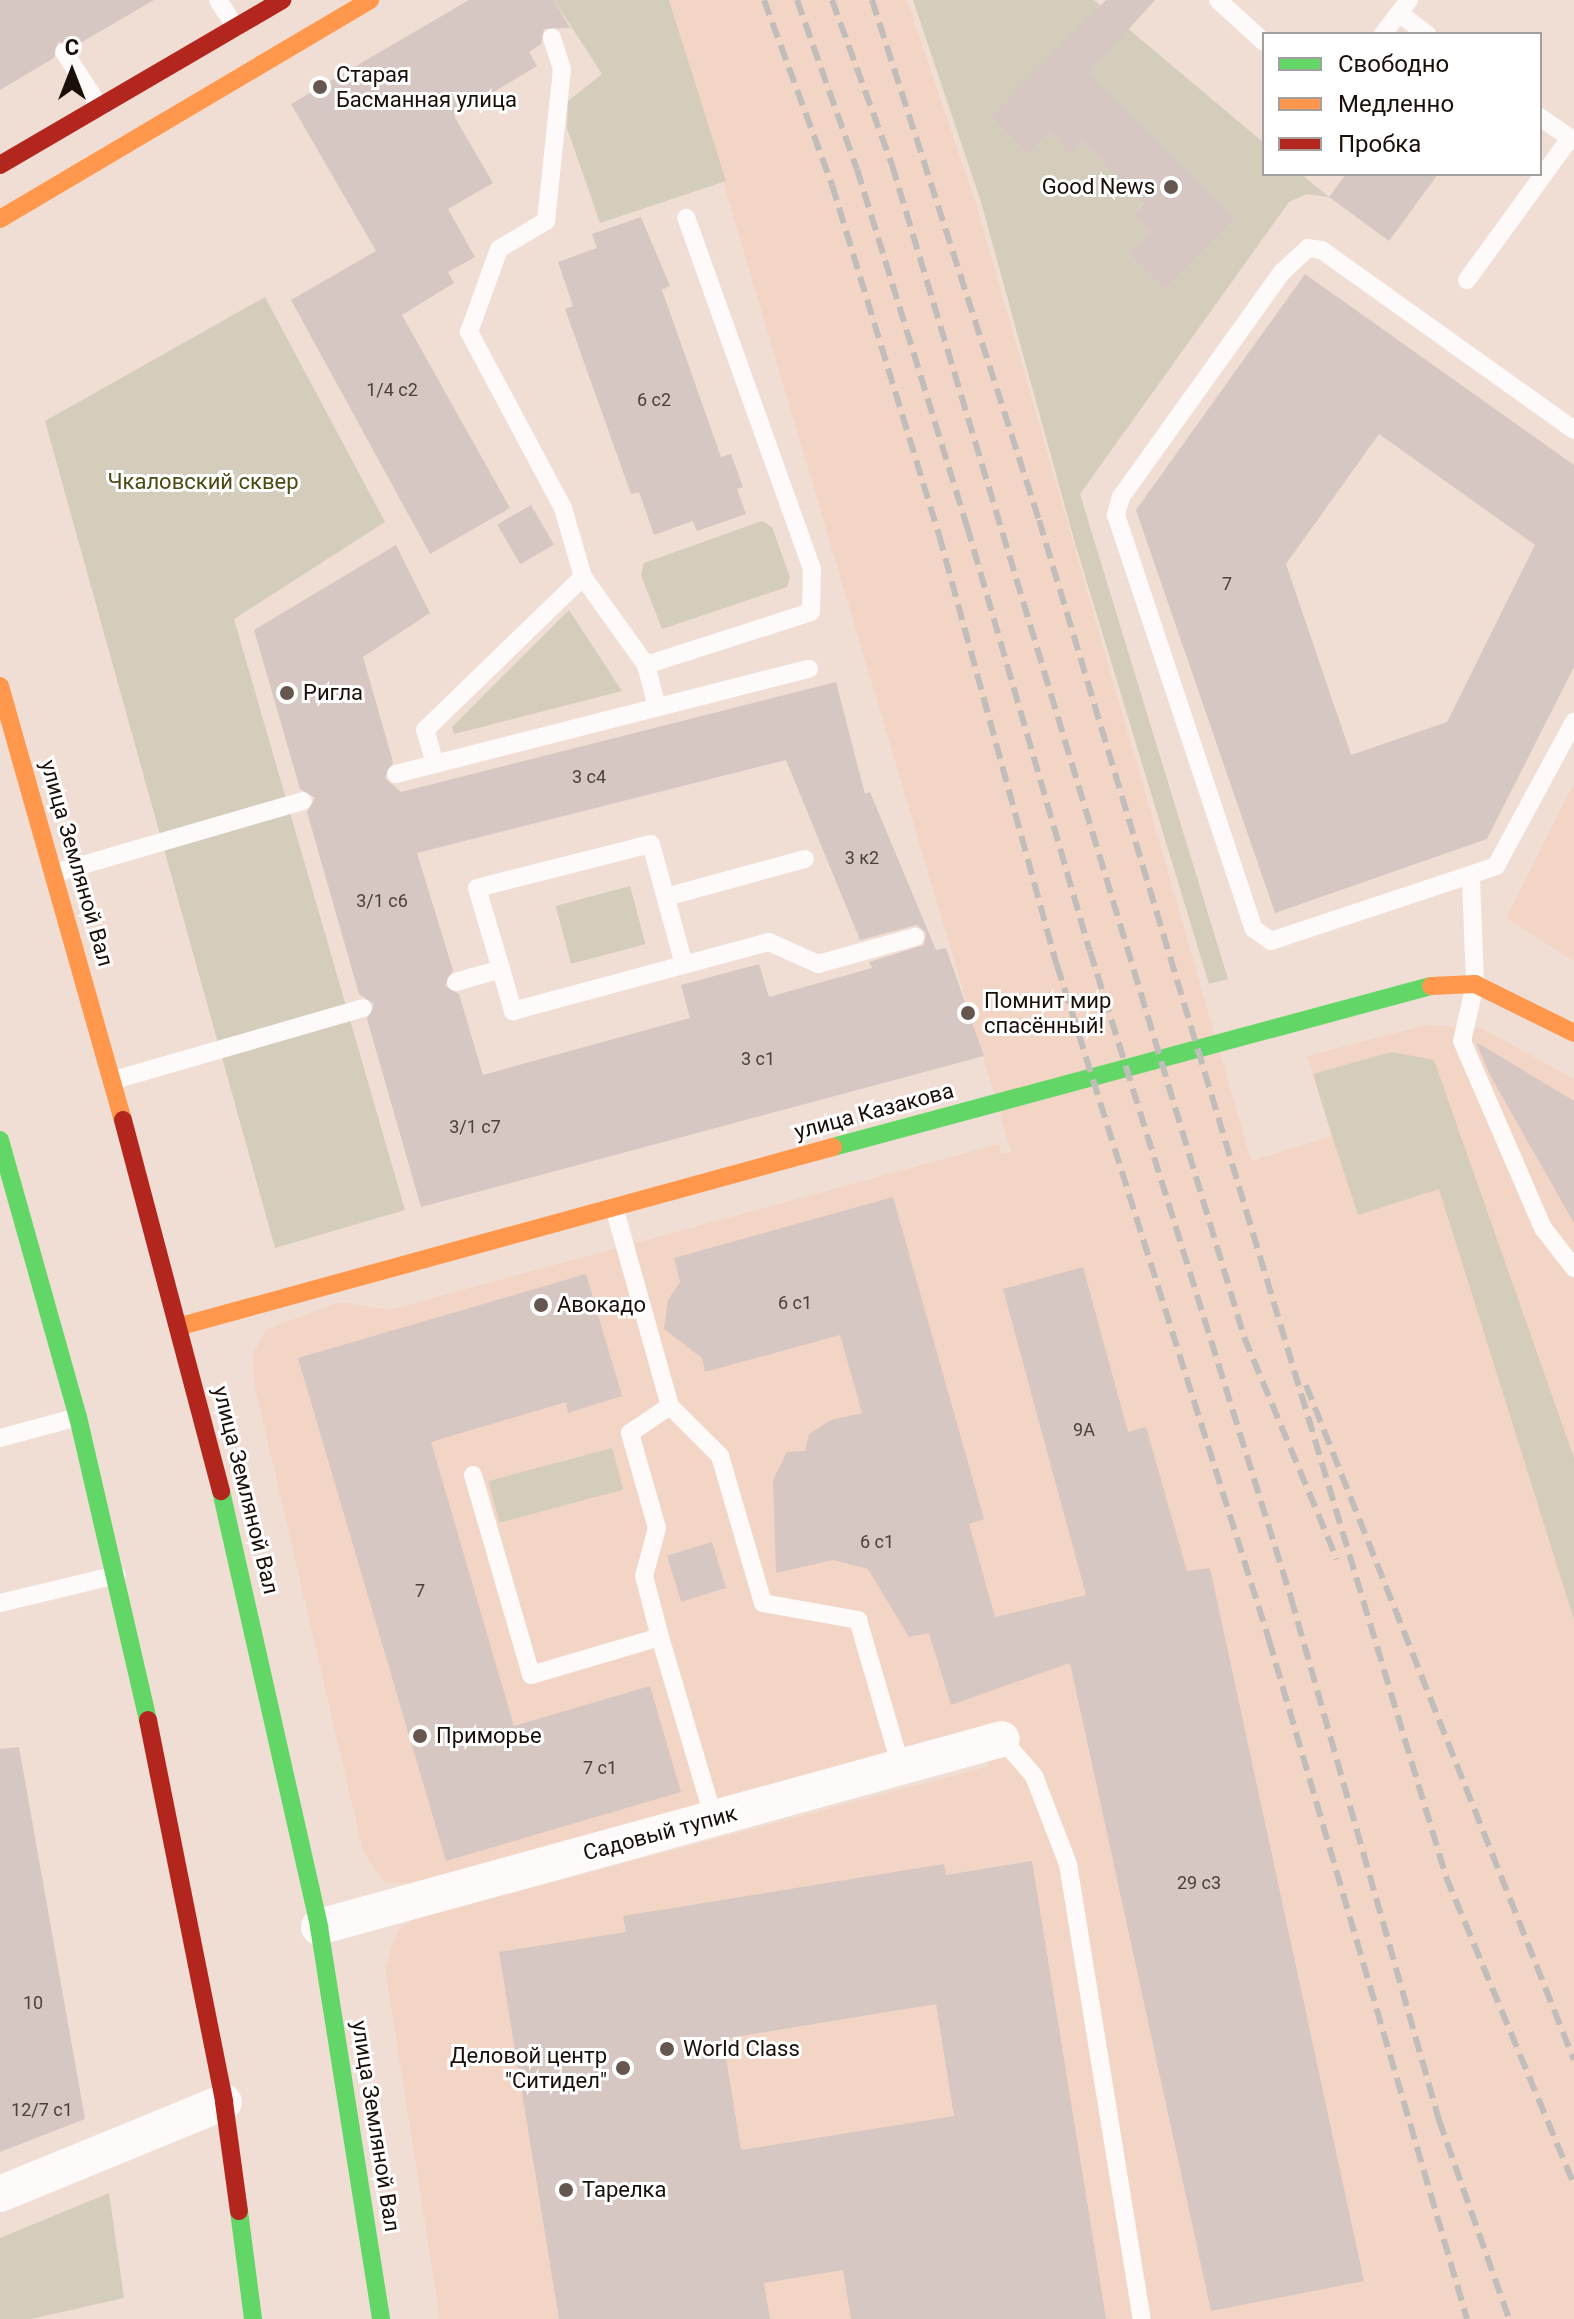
<!DOCTYPE html>
<meta charset="utf-8">
<style>
body{margin:0}
#map{position:relative;width:1574px;height:2319px;overflow:hidden;background:#f0ded4;font-family:Roboto,sans-serif}
div>[style]{position:absolute}
[style*='--x']{left:calc(var(--x)*1px);top:calc(var(--y)*1px);width:calc(var(--w)*1px);rotate:calc(var(--a)*1deg)}
.built>*{inset:0;background:#f3d5c5}
.green>*{inset:0;background:#d4cdbc;transform-origin:0 0}
.building>*{inset:0;background:#d6c7c2;transform-origin:0 0}
.lane>*{height:18px;margin:-9px;padding:0 9px;transform-origin:9px;border-radius:9px;background:#fdfaf9}
.street>*{height:36px;margin:-18px;padding:0 18px;transform-origin:18px;border-radius:18px;background:#fdfaf9}
.fast>*{height:18px;margin:-9px;padding:0 9px;transform-origin:9px;border-radius:9px;background:#63d668}
.slow>*{height:18px;margin:-9px;padding:0 9px;transform-origin:9px;border-radius:9px;background:#ff974d}
.jam>*{height:18px;margin:-9px;padding:0 9px;transform-origin:9px;border-radius:9px;background:#b3261e}
.rail>*{height:6px;margin-top:-3px;transform-origin:0;background:repeating-linear-gradient(90deg,#c1bdba 0 16px,transparent 0 24px)}
.dots>*{width:22px;height:22px;translate:-50% -50%;box-sizing:border-box;border:4px solid #fff;border-radius:50%}
span{translate:-50% -50%;white-space:nowrap;text-align:center;line-height:1.15;-webkit-text-stroke:6px #fff;paint-order:stroke}
.number-label{font-size:18px;color:#4c403a}
.number-label span{-webkit-text-stroke-width:0}
.poi-label{font-size:22px;color:#1a0f09}
.left{translate:0 -50%;text-align:left}
.right{translate:-100% -50%;text-align:right}
.park-label{font-size:22px;color:#4b4a11}
.street-label{font-size:22px;color:#1a0f09}
.legend{position:absolute;left:1262px;top:32px;width:280px;height:144px;box-sizing:border-box;background:#fff;border:2px solid #a39f9d;margin:0;padding:10px 14px;list-style:none;font-size:24px;color:#1a0f09}
.legend li{display:flex;align-items:center;gap:16px;height:40px}
.legend b{width:40px;border:2px solid #a39f9d}
.north{position:absolute;left:32px;top:32px;width:80px;height:80px;-webkit-text-stroke:6px #fff;paint-order:stroke;rotate:0deg;font-size:22px;font-weight:700;line-height:32px;text-align:center;color:#1a0f09}
.north::after{content:'';display:block;margin:auto;width:28px;height:36px;background:#1a0f09;clip-path:polygon(50% 0,100% 100%,50% 72%,0 100%)}
</style>
<div id="map">
<div class="built">
<div style="clip-path:polygon(669px 0,907px 0,976px 204px,1251px 1161px,1332px 1136px,1307px 1056px,1426px 1025px,1481px 1028px,1574px 1079px,1574px 2319px,440px 2319px,385px 1968px,397px 1932px,412px 1920px,989px 1766px,979px 1727px,414px 1884px,384px 1882px,363px 1851px,255px 1387px,253px 1353px,267px 1329px,340px 1302px,389px 1310px,999px 1144px,1002px 1154px,1011px 1152px)"></div>
<div style="clip-path:polygon(1574px 783px,1574px 961px,1506px 918px)"></div>
</div>
<div class="green">
<div style="clip-path:polygon(554px 0,669px 0,726px 181px,600px 223px,567px 128px,568px 101px,602px 74px)"></div>
<div style="clip-path:polygon(evenodd,913px 0,1094px 0,1264px 143px,1264px 174px,1301px 174px,1329px 197px,1307px 194px,1289px 202px,1080px 494px,1228px 979px,1209px 984px,1075px 543px,981px 202px,913px 0,1061px 46px,1236px 219px,1165px 290px,1129px 255px,1150px 232px,1133px 215px,1144px 202px,1082px 141px,1070px 152px,1050px 132px,1028px 155px,990px 117px,1061px 46px)"></div>
<div style="clip-path:polygon(265px 297px,385px 522px,234px 619px,405px 1210px,275px 1248px,45px 421px)"></div>
<div style="clip-path:polygon(762px 521px,772px 527px,790px 577px,787px 587px,662px 629px,641px 575px,644px 563px)"></div>
<div style="clip-path:polygon(569px 610px,622px 691px,454px 734px,452px 727px)"></div>
<div style="left:630px;top:886px;width:60px;height:77px;rotate:75deg"></div>
<div style="clip-path:polygon(1391px 1052px,1434px 1060px,1574px 1458px,1574px 1620px,1439px 1189px,1358px 1215px,1332px 1136px,1313px 1074px)"></div>
<div style="left:612px;top:1448px;width:43px;height:128px;rotate:75deg"></div>
<div style="clip-path:polygon(109px 2193px,124px 2298px,31px 2319px,0 2319px,0 2238px)"></div>
</div>
<div class="building">
<div style="clip-path:polygon(0 0,154px 0,75px 46px,58px 42px,54px 58px,0 90px)"></div>
<div style="clip-path:polygon(469px 0,554px 0,570px 28px,544px 29px,541px 44px,529px 52px,537px 66px,454px 116px,493px 183px,448px 209px,475px 257px,448px 272px,454px 283px,402px 315px,510px 508px,430px 554px,291px 300px,376px 251px,291px 104px)"></div>
<div style="clip-path:polygon(1106px 0,1155px 0,1089px 73px,1236px 219px,1165px 290px,1129px 255px,1150px 232px,1133px 215px,1144px 203px,1082px 141px,1070px 153px,1050px 132px,1028px 155px,990px 117px)"></div>
<div style="clip-path:polygon(1346px 174px,1438px 174px,1389px 241px,1329px 197px)"></div>
<div style="clip-path:polygon(641px 217px,670px 286px,662px 290px,721px 457px,731px 454px,743px 487px,737px 489px,746px 514px,697px 531px,693px 521px,654px 535px,639px 492px,631px 494px,565px 309px,573px 306px,558px 262px,597px 248px,592px 234px)"></div>
<div style="clip-path:polygon(evenodd,1305px 274px,1574px 465px,1574px 667px,1487px 839px,1275px 913px,1136px 510px,1305px 274px,1379px 434px,1535px 545px,1447px 722px,1351px 755px,1286px 564px,1379px 434px)"></div>
<div style="left:531px;top:505px;width:46px;height:39px;rotate:60deg"></div>
<div style="clip-path:polygon(evenodd,396px 545px,430px 613px,363px 657px,393px 762px,385px 778px,401px 792px,836px 682px,865px 794px,870px 792px,936px 950px,946px 948px,984px 1056px,421px 1207px,367px 1019px,374px 1004px,359px 994px,307px 812px,315px 798px,300px 789px,254px 630px,396px 545px,786px 760px,860px 940px,917px 925px,926px 933px,924px 945px,869px 962px,872px 968px,769px 997px,759px 964px,681px 985px,690px 1018px,483px 1075px,459px 994px,445px 986px,453px 970px,417px 853px,786px 760px)"></div>
<div style="clip-path:polygon(1476px 1042px,1574px 1101px,1574px 1223px,1490px 1075px)"></div>
<div style="clip-path:polygon(893px 1197px,984px 1519px,969px 1524px,995px 1617px,1086px 1595px,1003px 1289px,1083px 1267px,1128px 1432px,1146px 1427px,1187px 1571px,1210px 1568px,1364px 2281px,1211px 2311px,1070px 1663px,951px 1705px,929px 1633px,909px 1637px,868px 1569px,833px 1560px,776px 1573px,773px 1480px,787px 1452px,805px 1451px,809px 1434px,831px 1420px,862px 1413px,840px 1335px,705px 1372px,702px 1358px,664px 1329px,668px 1300px,680px 1282px,674px 1258px)"></div>
<div style="clip-path:polygon(586px 1274px,622px 1396px,568px 1413px,566px 1402px,431px 1442px,514px 1726px,650px 1686px,681px 1792px,446px 1861px,298px 1358px)"></div>
<div style="left:712px;top:1542px;width:48px;height:47px;rotate:73deg"></div>
<div style="clip-path:polygon(19px 1747px,85px 2119px,0 2152px,0 1749px)"></div>
<div style="clip-path:polygon(evenodd,1032px 1861px,1106px 2319px,851px 2319px,843px 2270px,764px 2283px,770px 2319px,559px 2319px,499px 1952px,626px 1932px,623px 1916px,944px 1864px,946px 1875px,1032px 1861px,936px 2004px,954px 2116px,741px 2150px,723px 2039px,936px 2004px)"></div>
</div>
<div class="lane">
<div style="--x:218;--y:0;--w:33;--a:57"></div>
<div style="--x:1218;--y:0;--w:62;--a:42.4"></div>
<div style="--x:1399;--y:13;--w:35;--a:37"></div>
<div style="--x:1383;--y:34;--w:43;--a:-52.6"></div>
<div style="--x:64;--y:52;--w:66;--a:56.8"></div>
<div style="--x:1467;--y:280;--w:175;--a:-54"></div>
<div style="--x:1570;--y:138;--w:37;--a:-145"></div>
<div style="--x:1574;--y:430;--w:310;--a:-144.5"></div>
<div style="--x:1322;--y:250;--w:14;--a:-172"></div>
<div style="--x:1308;--y:248;--w:35;--a:137"></div>
<div style="--x:1282;--y:272;--w:277;--a:125.6"></div>
<div style="--x:1121;--y:497;--w:19;--a:106"></div>
<div style="--x:1116;--y:515;--w:436;--a:71.6"></div>
<div style="--x:1254;--y:929;--w:21;--a:35"></div>
<div style="--x:1271;--y:941;--w:237;--a:-18.4"></div>
<div style="--x:1496;--y:866;--w:164;--a:-61.6"></div>
<div style="--x:583;--y:577;--w:108;--a:54.4"></div>
<div style="--x:646;--y:665;--w:173;--a:-17.8"></div>
<div style="--x:811;--y:612;--w:43;--a:-88.7"></div>
<div style="--x:812;--y:569;--w:373;--a:-109.7"></div>
<div style="--x:646;--y:665;--w:43;--a:75.3"></div>
<div style="--x:435;--y:764;--w:386;--a:-14.3"></div>
<div style="--x:396;--y:774;--w:40;--a:-14.4"></div>
<div style="--x:435;--y:764;--w:35;--a:-106"></div>
<div style="--x:425;--y:730;--w:220;--a:-44.1"></div>
<div style="--x:583;--y:577;--w:72;--a:-106.2"></div>
<div style="--x:563;--y:508;--w:200;--a:-118.1"></div>
<div style="--x:469;--y:332;--w:88;--a:-70.1"></div>
<div style="--x:499;--y:249;--w:55;--a:-30.8"></div>
<div style="--x:546;--y:221;--w:153;--a:-84"></div>
<div style="--x:562;--y:69;--w:33;--a:-108"></div>
<div style="--x:55;--y:873;--w:258;--a:-16.2"></div>
<div style="--x:1471;--y:879;--w:105;--a:87.8"></div>
<div style="--x:1475;--y:984;--w:58;--a:102.8"></div>
<div style="--x:1462;--y:1041;--w:204;--a:66.6"></div>
<div style="--x:1543;--y:1228;--w:51;--a:52.2"></div>
<div style="--x:666;--y:897;--w:144;--a:-15.3"></div>
<div style="--x:501;--y:969;--w:84;--a:-106.5"></div>
<div style="--x:477;--y:888;--w:179;--a:-14.2"></div>
<div style="--x:651;--y:844;--w:125;--a:74.7"></div>
<div style="--x:456;--y:982;--w:47;--a:-16.1"></div>
<div style="--x:501;--y:969;--w:44;--a:74.1"></div>
<div style="--x:513;--y:1011;--w:265;--a:-15.1"></div>
<div style="--x:769;--y:942;--w:54;--a:24.2"></div>
<div style="--x:818;--y:964;--w:101;--a:-15.6"></div>
<div style="--x:114;--y:1080;--w:259;--a:-16.1"></div>
<div style="--x:614;--y:1207;--w:207;--a:74.3"></div>
<div style="--x:670;--y:1406;--w:71;--a:45"></div>
<div style="--x:720;--y:1456;--w:153;--a:73.7"></div>
<div style="--x:763;--y:1603;--w:97;--a:10.1"></div>
<div style="--x:858;--y:1620;--w:153;--a:73.7"></div>
<div style="--x:0;--y:1438;--w:81;--a:-15.1"></div>
<div style="--x:473;--y:1475;--w:208;--a:73.8"></div>
<div style="--x:531;--y:1675;--w:134;--a:-16.4"></div>
<div style="--x:660;--y:1637;--w:190;--a:73.5"></div>
<div style="--x:0;--y:1603;--w:120;--a:-13.5"></div>
<div style="--x:660;--y:1637;--w:63;--a:-104.7"></div>
<div style="--x:644;--y:1576;--w:50;--a:-74.8"></div>
<div style="--x:657;--y:1528;--w:99;--a:-105.9"></div>
<div style="--x:630;--y:1433;--w:48;--a:-34"></div>
<div style="--x:1002;--y:1739;--w:49;--a:49.1"></div>
<div style="--x:1034;--y:1776;--w:94;--a:68.9"></div>
<div style="--x:1068;--y:1864;--w:461;--a:80.8"></div>
</div>
<div class="street">
<div style="--x:319;--y:1927;--w:708;--a:-15.39"></div>
<div style="--x:0;--y:2194;--w:242;--a:-22.3"></div>
</div>
<div class="fast">
<div style="--x:0;--y:1140;--w:288;--a:74.3"></div>
<div style="--x:78;--y:1417;--w:311;--a:77"></div>
<div style="--x:833;--y:1147;--w:619;--a:-15.07"></div>
<div style="--x:221;--y:1491;--w:447;--a:77.3"></div>
<div style="--x:319;--y:1927;--w:397;--a:81"></div>
<div style="--x:239;--y:2211;--w:109;--a:82.6"></div>
</div>
<div class="slow">
<div style="--x:0;--y:219;--w:430;--a:-30.6"></div>
<div style="--x:0;--y:686;--w:451;--a:74.2"></div>
<div style="--x:1431;--y:986;--w:44;--a:-2.6"></div>
<div style="--x:1475;--y:984;--w:110;--a:26.3"></div>
<div style="--x:181;--y:1326;--w:676;--a:-15.35"></div>
</div>
<div class="jam">
<div style="--x:0;--y:165;--w:327;--a:-30.3"></div>
<div style="--x:123;--y:1120;--w:384;--a:75.2"></div>
<div style="--x:148;--y:1720;--w:389;--a:78.7"></div>
<div style="--x:224;--y:2102;--w:110;--a:82.2"></div>
</div>
<div class="rail">
<div style="--x:764;--y:0;--w:197;--a:69.8"></div>
<div style="--x:832;--y:185;--w:366;--a:73"></div>
<div style="--x:939;--y:535;--w:446;--a:74.7"></div>
<div style="--x:1057;--y:965;--w:708;--a:72.56"></div>
<div style="--x:1269;--y:1640;--w:707;--a:73.74"></div>
<div style="--x:797;--y:0;--w:179;--a:70.5"></div>
<div style="--x:857;--y:169;--w:374;--a:72.9"></div>
<div style="--x:967;--y:526;--w:442;--a:73.9"></div>
<div style="--x:1090;--y:951;--w:678;--a:72.74"></div>
<div style="--x:1291;--y:1598;--w:543;--a:74.17"></div>
<div style="--x:1439;--y:2120;--w:211;--a:70.6"></div>
<div style="--x:832;--y:0;--w:176;--a:70"></div>
<div style="--x:892;--y:165;--w:1224;--a:73.28"></div>
<div style="--x:1244;--y:1337;--w:241;--a:67.3"></div>
<div style="--x:872;--y:0;--w:546;--a:72.2"></div>
<div style="--x:1039;--y:520;--w:1417;--a:73.3"></div>
<div style="--x:1446;--y:1877;--w:333;--a:67.4"></div>
<div style="--x:1306;--y:1385;--w:726;--a:68.35"></div>
</div>
<div class="dots">
<div style="left:320px;top:87px;background:#655750"></div>
<div style="left:1171px;top:187px;background:#655750"></div>
<div style="left:287px;top:693px;background:#655750"></div>
<div style="left:968px;top:1013px;background:#655750"></div>
<div style="left:541px;top:1305px;background:#655750"></div>
<div style="left:420px;top:1736px;background:#655750"></div>
<div style="left:667px;top:2049px;background:#655750"></div>
<div style="left:623px;top:2068px;background:#655750"></div>
<div style="left:566px;top:2190px;background:#655750"></div>
</div>
<div class="number-label">
<span style="left:392px;top:390px">1/4 с2</span>
<span style="left:654px;top:400px">6 с2</span>
<span style="left:1227px;top:584px">7</span>
<span style="left:589px;top:777px">3 с4</span>
<span style="left:862px;top:858px">3 к2</span>
<span style="left:382px;top:901px">3/1 с6</span>
<span style="left:758px;top:1059px">3 с1</span>
<span style="left:475px;top:1127px">3/1 с7</span>
<span style="left:795px;top:1303px">6 с1</span>
<span style="left:1084px;top:1430px">9A</span>
<span style="left:877px;top:1542px">6 с1</span>
<span style="left:420px;top:1591px">7</span>
<span style="left:600px;top:1768px">7 с1</span>
<span style="left:1199px;top:1883px">29 с3</span>
<span style="left:33px;top:2003px">10</span>
<span style="left:42px;top:2110px">12/7 с1</span>
</div>
<div class="poi-label">
<span class="left" style="left:336px;top:87px">Старая<br>Басманная улица</span>
<span class="right" style="left:1155px;top:187px">Good News</span>
<span class="left" style="left:303px;top:693px">Ригла</span>
<span class="left" style="left:984px;top:1013px">Помнит мир<br>спасённый!</span>
<span class="left" style="left:557px;top:1305px">Авокадо</span>
<span class="left" style="left:436px;top:1736px">Приморье</span>
<span class="left" style="left:683px;top:2049px">World Class</span>
<span class="right" style="left:607px;top:2068px">Деловой центр<br>"Ситидел"</span>
<span class="left" style="left:582px;top:2190px">Тарелка</span>
</div>
<div class="park-label">
<span style="left:203px;top:482px">Чкаловский сквер</span>
</div>
<div class="street-label">
<span style="left:77px;top:863px;rotate:74deg">улица Земляной Вал</span>
<span style="left:874px;top:1111px;rotate:-15deg">улица Казакова</span>
<span style="left:246px;top:1490px;rotate:76deg">улица Земляной Вал</span>
<span style="left:660px;top:1833px;rotate:-15deg">Садовый тупик</span>
<span style="left:376px;top:2126px;rotate:81deg">улица Земляной Вал</span>
</div>
<ul class="legend">
<li><b style="height:10px;background:#63d668"></b>Свободно</li>
<li><b style="height:10px;background:#ff974d"></b>Медленно</li>
<li><b style="height:10px;background:#b3261e"></b>Пробка</li>
</ul>
<div class="north">С</div>
</div>
